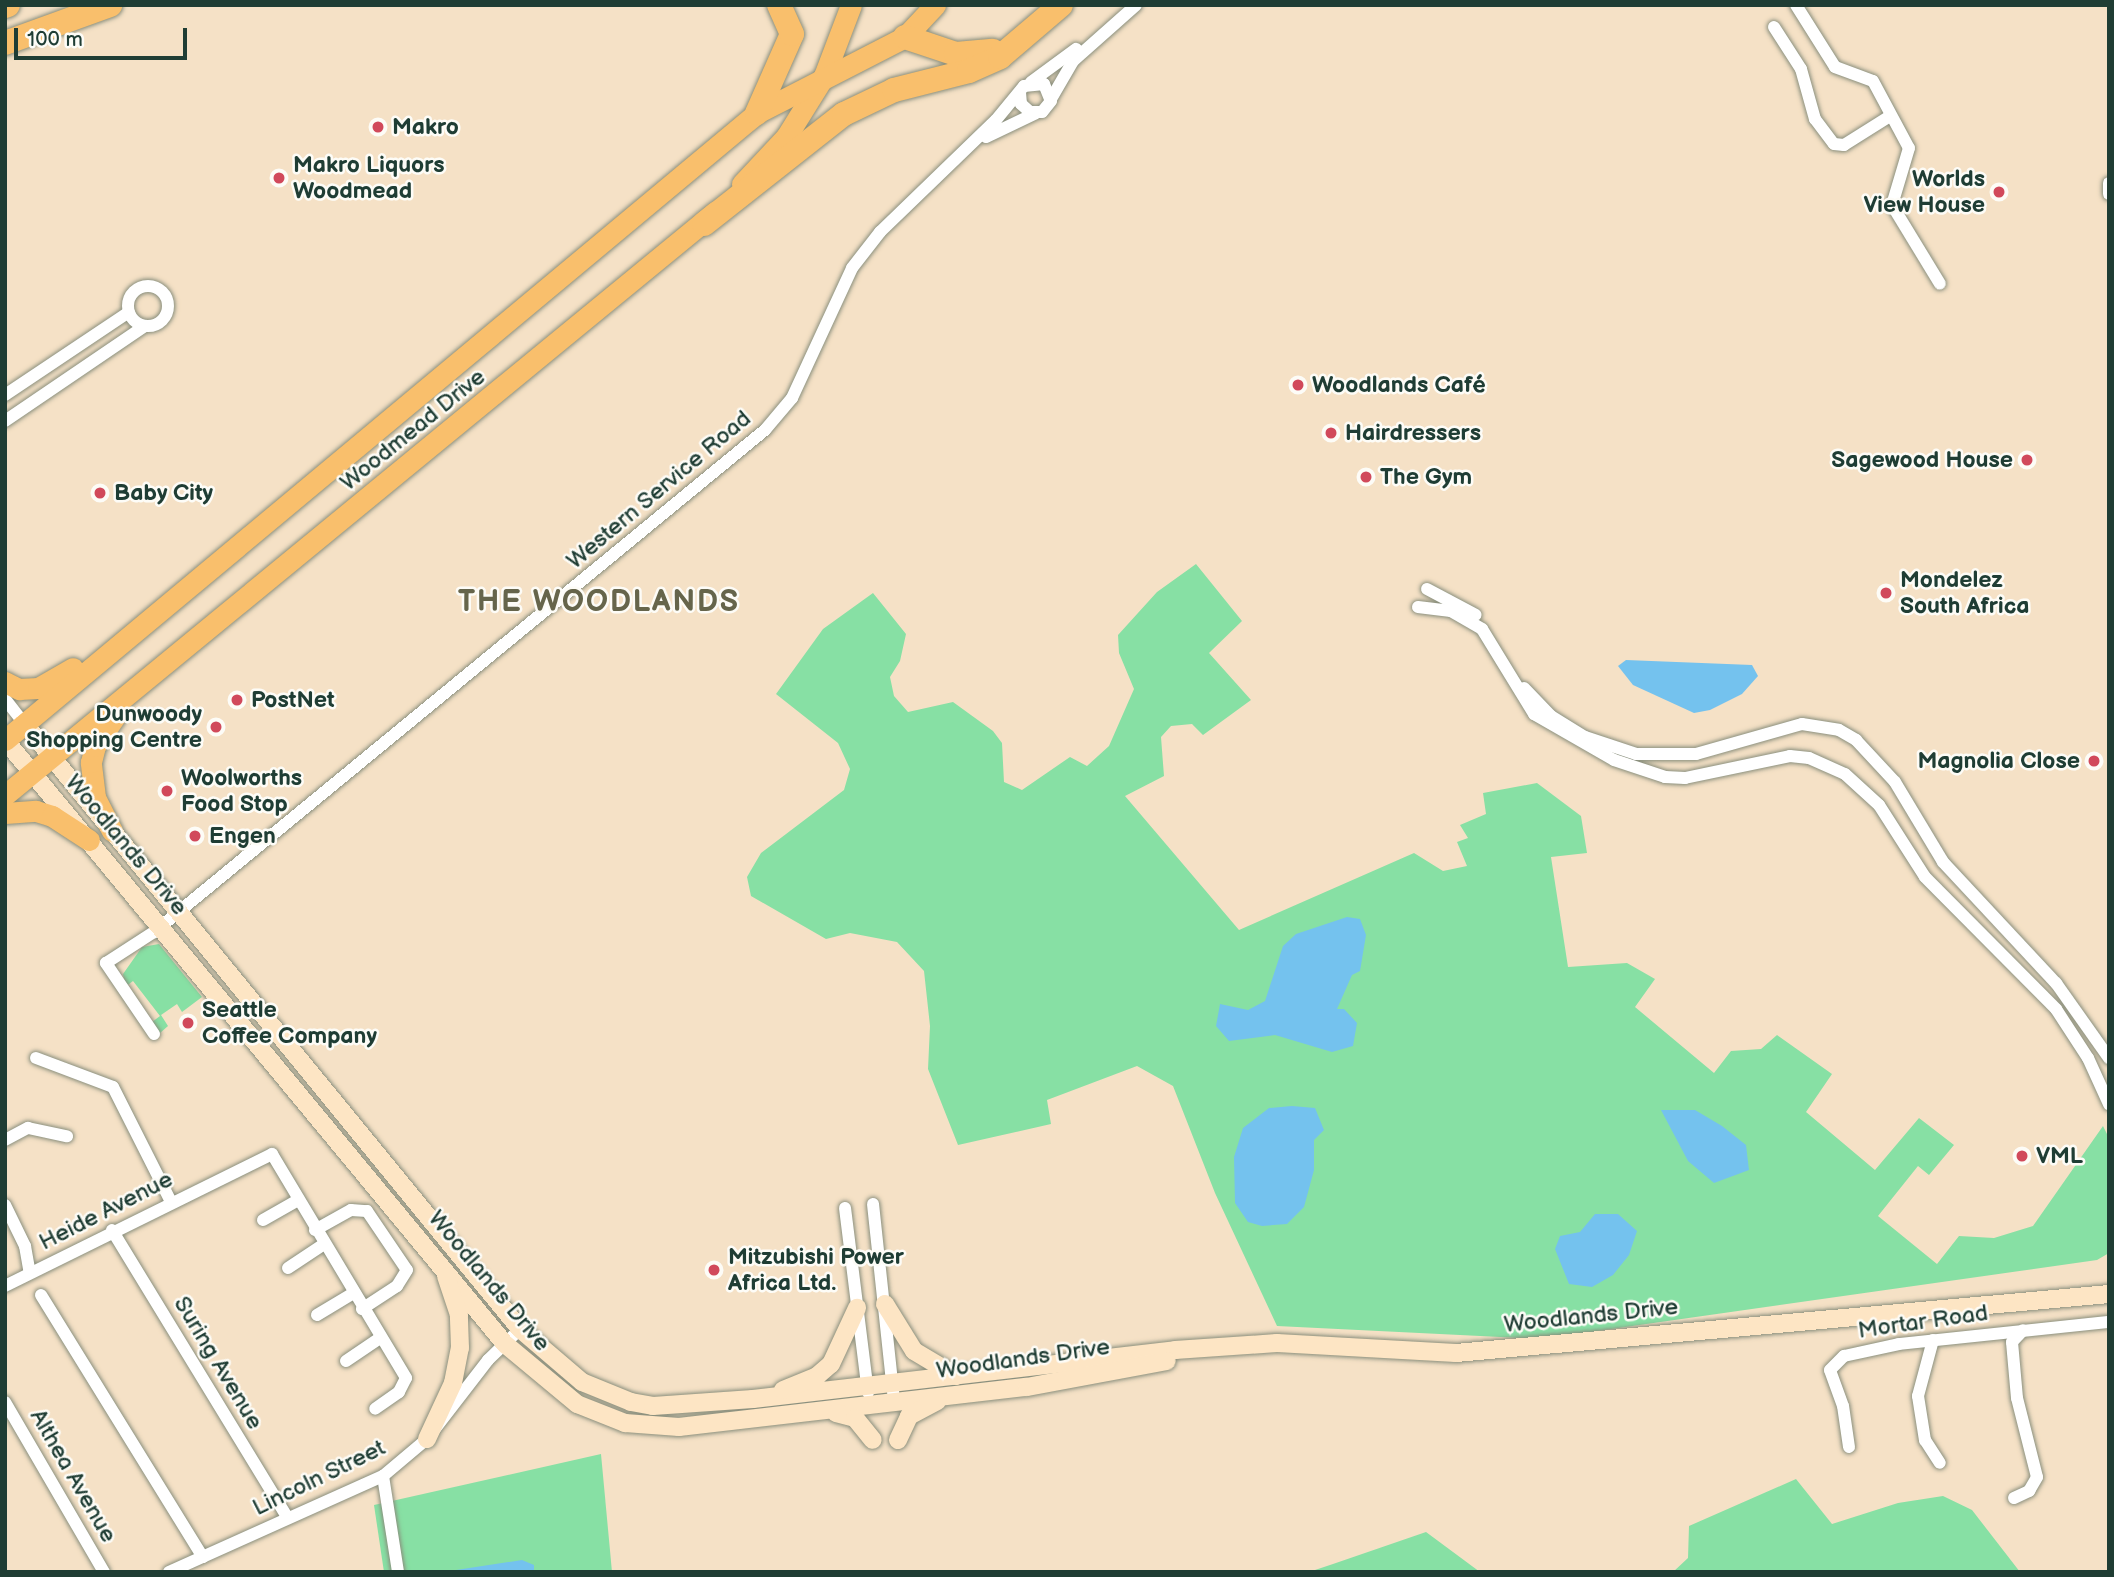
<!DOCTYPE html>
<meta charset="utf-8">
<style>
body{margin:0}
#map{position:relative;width:2114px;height:1577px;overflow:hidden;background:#f5e1c6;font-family:"Balsamiq Sans",sans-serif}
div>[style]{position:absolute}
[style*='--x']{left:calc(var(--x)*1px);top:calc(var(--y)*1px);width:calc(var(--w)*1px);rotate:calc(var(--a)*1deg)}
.green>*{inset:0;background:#87e0a4}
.water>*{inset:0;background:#74c2ee}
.roads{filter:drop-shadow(0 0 2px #8a8f7d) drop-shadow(0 0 2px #8a8f7d)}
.street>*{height:12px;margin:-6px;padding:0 6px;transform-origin:6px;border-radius:6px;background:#fff}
.street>.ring{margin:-6px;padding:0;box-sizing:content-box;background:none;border:12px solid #fff;border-radius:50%}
.secondary>*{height:18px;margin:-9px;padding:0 9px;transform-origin:9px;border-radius:9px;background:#fde5c4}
.primary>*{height:21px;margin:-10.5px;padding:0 10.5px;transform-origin:10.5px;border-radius:10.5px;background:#f9bf6c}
.highway>*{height:24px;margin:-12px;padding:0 12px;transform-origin:12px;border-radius:12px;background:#f9bf6c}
.dots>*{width:19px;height:19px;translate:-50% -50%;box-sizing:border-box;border:4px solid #fdfcf7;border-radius:50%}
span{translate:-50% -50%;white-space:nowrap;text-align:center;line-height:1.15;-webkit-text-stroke:5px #fdfcf7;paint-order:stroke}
.poi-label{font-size:23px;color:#1f3d34;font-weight:700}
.left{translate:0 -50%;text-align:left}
.right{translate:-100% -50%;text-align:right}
.street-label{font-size:23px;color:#1f3d34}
.district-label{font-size:30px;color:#66654b;font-weight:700;letter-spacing:2px}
.frame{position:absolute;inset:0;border:7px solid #1f3d34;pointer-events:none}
.scale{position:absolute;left:14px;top:28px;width:173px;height:32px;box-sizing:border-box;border:4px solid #1f3d34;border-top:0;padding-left:9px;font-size:21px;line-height:24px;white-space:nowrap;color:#1f3d34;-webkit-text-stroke:5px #fdfcf7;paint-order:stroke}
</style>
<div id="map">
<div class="green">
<div style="clip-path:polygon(1196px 564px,1242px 621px,1209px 653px,1251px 700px,1203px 735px,1192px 724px,1171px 726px,1161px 737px,1164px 776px,1125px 796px,1239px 930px,1414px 853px,1443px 871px,1467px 866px,1457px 842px,1468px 838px,1460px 825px,1486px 814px,1483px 793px,1537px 783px,1581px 816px,1587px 853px,1551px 857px,1568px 967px,1627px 963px,1655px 979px,1635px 1007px,1714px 1073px,1731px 1051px,1761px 1049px,1777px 1035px,1832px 1074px,1806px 1112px,1875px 1170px,1919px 1118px,1954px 1145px,1929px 1175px,1918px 1166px,1878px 1216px,1937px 1264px,1959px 1236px,1994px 1238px,2033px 1226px,2103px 1126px,2109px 1138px,2109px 1253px,2097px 1260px,1541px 1339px,1277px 1326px,1215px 1193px,1173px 1086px,1137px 1066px,1047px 1100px,1051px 1124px,958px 1145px,928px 1069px,930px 1026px,924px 971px,897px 942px,850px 933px,826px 939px,751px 896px,747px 877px,761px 853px,844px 790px,850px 769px,838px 743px,776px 694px,823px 629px,873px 593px,906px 634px,900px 661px,890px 677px,894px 696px,908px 712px,953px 702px,993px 731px,1002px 743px,1004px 782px,1022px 790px,1070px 757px,1087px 766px,1109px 746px,1134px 689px,1119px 653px,1118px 635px,1157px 592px)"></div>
<div style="clip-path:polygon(159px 944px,202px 997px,182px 1012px,177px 1004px,161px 1015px,168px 1026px,160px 1033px,152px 1022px,160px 1016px,133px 981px,125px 987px,123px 974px,142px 947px)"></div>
<div style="clip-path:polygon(601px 1454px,612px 1572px,384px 1572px,374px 1505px)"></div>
<div style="clip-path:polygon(1796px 1479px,1832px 1524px,1898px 1503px,1943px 1496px,1972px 1510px,2020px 1572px,1673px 1572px,1688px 1558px,1689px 1526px)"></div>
<div style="clip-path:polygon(1426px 1532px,1480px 1572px,1309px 1572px,1333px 1564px)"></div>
</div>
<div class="water">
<div style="clip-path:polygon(1626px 660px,1752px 665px,1758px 676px,1742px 694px,1710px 710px,1694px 713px,1633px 685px,1618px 666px)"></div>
<div style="clip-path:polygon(1347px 917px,1360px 919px,1366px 935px,1360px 971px,1352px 975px,1337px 1009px,1344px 1009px,1357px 1023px,1353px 1046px,1332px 1052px,1275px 1035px,1229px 1041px,1216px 1026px,1220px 1004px,1248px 1010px,1265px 1001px,1283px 946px,1296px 934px)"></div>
<div style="clip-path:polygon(1292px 1106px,1315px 1108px,1324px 1130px,1314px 1140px,1314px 1170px,1304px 1207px,1287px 1224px,1262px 1226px,1248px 1222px,1235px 1203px,1234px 1157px,1243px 1128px,1269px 1108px)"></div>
<div style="clip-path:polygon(1661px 1110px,1695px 1110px,1722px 1126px,1746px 1145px,1749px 1170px,1714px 1183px,1688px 1161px)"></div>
<div style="clip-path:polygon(1595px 1214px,1618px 1214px,1637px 1231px,1629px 1255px,1613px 1275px,1592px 1287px,1569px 1284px,1555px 1249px,1560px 1236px,1580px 1232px)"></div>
<div style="clip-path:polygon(522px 1560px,534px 1565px,534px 1572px,443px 1572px)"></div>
</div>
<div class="roads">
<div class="street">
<div style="--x:1796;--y:5;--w:73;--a:57.8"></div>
<div style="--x:1835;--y:67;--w:40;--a:20.2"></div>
<div style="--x:1873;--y:81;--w:76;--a:61.8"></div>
<div style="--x:1909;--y:148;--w:59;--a:106.6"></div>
<div style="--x:1892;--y:205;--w:92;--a:58.7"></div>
<div style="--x:1774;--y:27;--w:50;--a:57.3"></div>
<div style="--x:1801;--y:69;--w:52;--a:74.4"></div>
<div style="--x:1815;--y:119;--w:31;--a:53"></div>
<div style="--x:1834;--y:144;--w:10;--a:6"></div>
<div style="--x:1844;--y:145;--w:54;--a:-32.2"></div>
<div style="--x:1031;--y:82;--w:56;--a:-36.3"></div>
<div style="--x:1051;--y:99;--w:44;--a:-59.9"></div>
<div style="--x:1073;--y:61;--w:84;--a:-41.6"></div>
<div style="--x:986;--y:137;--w:55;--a:-25.6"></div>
<div style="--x:2109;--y:183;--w:11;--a:90"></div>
<div class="ring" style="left:128px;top:286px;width:28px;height:28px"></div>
<div style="--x:5;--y:395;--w:149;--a:-33.8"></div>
<div style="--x:5;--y:421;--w:169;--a:-34.2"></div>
<div style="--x:1427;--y:589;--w:55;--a:28"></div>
<div style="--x:1418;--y:607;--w:33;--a:7"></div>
<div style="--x:1451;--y:611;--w:36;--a:30"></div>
<div style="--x:1482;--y:629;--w:100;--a:58.5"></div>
<div style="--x:1534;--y:714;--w:92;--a:29.9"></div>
<div style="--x:1614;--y:760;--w:54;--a:18.4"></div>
<div style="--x:1665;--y:777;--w:20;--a:3"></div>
<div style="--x:1685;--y:778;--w:107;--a:-11.8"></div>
<div style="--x:1790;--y:756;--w:19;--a:6"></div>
<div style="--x:1809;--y:758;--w:39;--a:24"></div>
<div style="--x:1845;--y:774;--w:46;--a:42.4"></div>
<div style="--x:1879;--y:805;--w:85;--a:57.4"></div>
<div style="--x:1925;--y:877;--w:186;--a:45.2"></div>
<div style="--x:2056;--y:1009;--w:59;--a:56.9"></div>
<div style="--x:2088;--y:1058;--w:51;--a:65.5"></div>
<div style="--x:1524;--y:688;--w:39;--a:46"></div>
<div style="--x:1551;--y:716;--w:40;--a:32"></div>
<div style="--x:1585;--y:737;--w:54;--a:18.4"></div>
<div style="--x:1636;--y:754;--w:60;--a:0"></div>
<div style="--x:1696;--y:754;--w:110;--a:-15.8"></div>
<div style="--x:1802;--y:724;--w:37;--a:9"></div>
<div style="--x:1839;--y:730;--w:20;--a:30"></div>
<div style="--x:1856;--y:740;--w:57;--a:47.1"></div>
<div style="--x:1895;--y:782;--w:93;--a:59"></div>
<div style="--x:1943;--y:862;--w:166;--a:47"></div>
<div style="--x:2056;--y:983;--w:92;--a:54.8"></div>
<div style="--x:5;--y:699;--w:31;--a:52"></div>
<div style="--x:154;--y:1034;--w:86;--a:-124.1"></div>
<div style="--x:106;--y:963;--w:57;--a:-32.9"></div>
<div style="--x:154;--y:932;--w:791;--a:-39.41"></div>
<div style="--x:765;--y:430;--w:42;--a:-49.8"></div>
<div style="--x:792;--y:398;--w:143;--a:-65.2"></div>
<div style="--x:852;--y:268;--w:46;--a:-52.1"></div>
<div style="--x:880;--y:232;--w:161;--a:-44"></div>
<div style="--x:996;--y:120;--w:44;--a:-50.5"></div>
<div style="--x:1024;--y:86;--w:20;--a:-6"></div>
<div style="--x:1044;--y:84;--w:18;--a:68"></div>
<div style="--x:1051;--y:101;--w:14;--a:129"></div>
<div style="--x:1042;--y:112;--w:12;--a:180"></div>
<div style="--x:1030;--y:112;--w:12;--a:-138"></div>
<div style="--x:1021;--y:104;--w:11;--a:-95"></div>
<div style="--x:36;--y:1058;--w:82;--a:20.6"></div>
<div style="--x:113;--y:1087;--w:127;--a:63.2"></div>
<div style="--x:5;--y:1140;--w:26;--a:-28"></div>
<div style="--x:28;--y:1128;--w:40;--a:12"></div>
<div style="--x:873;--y:1204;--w:198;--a:83.9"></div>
<div style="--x:5;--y:1205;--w:46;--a:64"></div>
<div style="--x:25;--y:1246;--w:27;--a:80"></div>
<div style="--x:845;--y:1208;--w:186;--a:82.9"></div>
<div style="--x:263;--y:1220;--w:40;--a:-29.7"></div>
<div style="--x:112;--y:1230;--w:336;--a:58.6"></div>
<div style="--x:315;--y:1230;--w:41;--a:-29.1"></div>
<div style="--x:351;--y:1210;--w:16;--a:4"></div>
<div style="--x:367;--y:1211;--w:71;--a:55.9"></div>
<div style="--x:407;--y:1270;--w:19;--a:122"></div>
<div style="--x:397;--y:1286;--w:42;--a:146.7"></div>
<div style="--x:288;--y:1268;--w:43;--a:-33.7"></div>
<div style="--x:5;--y:1286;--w:298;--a:-26.3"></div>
<div style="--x:272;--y:1154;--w:261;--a:59.1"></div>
<div style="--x:406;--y:1378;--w:16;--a:117"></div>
<div style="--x:399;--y:1392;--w:29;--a:145"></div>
<div style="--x:41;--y:1295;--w:308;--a:58.3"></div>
<div style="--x:317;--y:1315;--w:41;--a:-31"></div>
<div style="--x:1933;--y:1340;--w:58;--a:105"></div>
<div style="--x:1918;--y:1396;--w:45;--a:81"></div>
<div style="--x:1925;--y:1440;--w:27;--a:57"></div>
<div style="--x:346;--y:1361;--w:41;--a:-34.1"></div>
<div style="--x:5;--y:1402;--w:197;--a:59.8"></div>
<div style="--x:1849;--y:1447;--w:41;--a:-98.3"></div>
<div style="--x:1843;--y:1406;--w:38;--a:-110"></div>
<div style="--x:1830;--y:1370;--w:20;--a:-45"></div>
<div style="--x:1844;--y:1356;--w:56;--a:-12.3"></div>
<div style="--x:1899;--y:1344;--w:211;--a:-6"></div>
<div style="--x:383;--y:1476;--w:97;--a:81.1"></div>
<div style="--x:2014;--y:1498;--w:17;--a:-25"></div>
<div style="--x:2029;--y:1491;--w:16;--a:-60"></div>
<div style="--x:2037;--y:1477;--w:81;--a:-104.2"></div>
<div style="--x:2017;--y:1398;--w:56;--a:-95.1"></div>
<div style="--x:2012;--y:1342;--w:16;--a:-47"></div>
<div style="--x:169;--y:1572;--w:235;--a:-24.2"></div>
<div style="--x:383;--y:1476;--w:57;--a:-40.1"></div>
<div style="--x:427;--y:1439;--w:100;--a:-52.3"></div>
<div style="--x:488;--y:1360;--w:45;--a:-44.1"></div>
</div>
<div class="secondary">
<div style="--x:24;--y:723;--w:783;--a:50.7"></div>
<div style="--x:520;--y:1329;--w:82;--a:40.5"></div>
<div style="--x:582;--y:1382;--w:53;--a:22.2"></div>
<div style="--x:631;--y:1402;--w:22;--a:10"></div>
<div style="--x:653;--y:1406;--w:100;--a:-4"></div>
<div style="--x:753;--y:1399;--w:425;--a:-6.6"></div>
<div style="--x:1175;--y:1350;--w:102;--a:-3.9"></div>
<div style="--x:1277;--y:1343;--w:179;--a:3.2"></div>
<div style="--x:1456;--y:1353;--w:656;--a:-5.16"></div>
<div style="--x:5;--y:740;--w:784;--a:50.38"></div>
<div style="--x:505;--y:1344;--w:94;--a:39.8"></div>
<div style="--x:577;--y:1404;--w:52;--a:21.6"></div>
<div style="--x:625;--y:1423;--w:54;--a:4.2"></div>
<div style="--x:679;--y:1427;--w:350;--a:-6.6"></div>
<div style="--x:1027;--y:1387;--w:142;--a:-10.5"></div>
<div style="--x:885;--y:1304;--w:55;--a:58.3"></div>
<div style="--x:914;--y:1351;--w:49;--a:30.8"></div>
<div style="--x:783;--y:1390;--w:37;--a:-22"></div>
<div style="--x:817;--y:1376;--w:18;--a:-41"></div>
<div style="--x:831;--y:1364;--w:62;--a:-65.1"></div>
<div style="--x:836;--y:1413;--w:20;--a:15"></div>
<div style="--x:855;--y:1418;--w:28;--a:51"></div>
<div style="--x:427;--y:1439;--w:62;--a:-65.1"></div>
<div style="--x:453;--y:1383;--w:36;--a:-79"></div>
<div style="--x:460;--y:1348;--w:33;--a:-92"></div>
<div style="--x:459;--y:1315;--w:41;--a:-108.4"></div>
<div style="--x:898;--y:1440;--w:26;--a:-65"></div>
<div style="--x:909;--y:1416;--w:32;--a:-28"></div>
</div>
<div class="primary">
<div style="--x:742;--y:184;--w:64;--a:-46.9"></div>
<div style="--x:786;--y:137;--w:72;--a:-58.1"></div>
<div style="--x:824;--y:76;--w:76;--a:-69.2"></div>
<div style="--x:5;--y:682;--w:16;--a:27"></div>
<div style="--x:19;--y:689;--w:19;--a:-3"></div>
<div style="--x:38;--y:688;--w:40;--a:-29.7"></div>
<div style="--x:5;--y:740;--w:979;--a:-39.82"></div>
<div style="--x:757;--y:113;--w:166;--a:-27.2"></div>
<div style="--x:905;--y:37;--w:44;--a:-46.8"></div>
<div style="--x:5;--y:795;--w:919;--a:-39.39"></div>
<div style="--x:5;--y:813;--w:31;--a:-4"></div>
<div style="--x:36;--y:811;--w:17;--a:17"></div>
<div style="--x:52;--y:816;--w:44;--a:33"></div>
<div style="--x:112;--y:831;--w:38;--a:-117"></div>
<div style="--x:95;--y:797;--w:35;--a:-97"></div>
<div style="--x:91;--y:762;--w:16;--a:-76"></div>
<div style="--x:95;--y:746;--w:37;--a:-56"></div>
</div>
<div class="highway">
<div style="--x:5;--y:6;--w:3;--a:-18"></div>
<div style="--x:905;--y:37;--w:54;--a:18.4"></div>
<div style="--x:956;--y:54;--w:37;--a:-5"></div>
<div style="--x:5;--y:43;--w:112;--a:-19.9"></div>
<div style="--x:757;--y:113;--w:86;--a:-66.1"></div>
<div style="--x:792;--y:34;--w:32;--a:-114"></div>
<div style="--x:704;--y:224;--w:178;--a:-38.2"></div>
<div style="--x:844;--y:114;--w:55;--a:-25.6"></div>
<div style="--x:894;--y:90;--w:77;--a:-14.2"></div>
<div style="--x:969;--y:71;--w:34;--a:-24"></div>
<div style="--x:1000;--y:57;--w:80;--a:-40.4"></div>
</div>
</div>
<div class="dots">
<div style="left:378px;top:127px;background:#d1495b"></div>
<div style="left:279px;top:178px;background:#d1495b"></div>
<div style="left:1999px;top:192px;background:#d1495b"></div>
<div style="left:1298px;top:385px;background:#d1495b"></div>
<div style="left:1331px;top:433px;background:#d1495b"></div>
<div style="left:2027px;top:460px;background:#d1495b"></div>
<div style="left:1366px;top:477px;background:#d1495b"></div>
<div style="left:100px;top:493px;background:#d1495b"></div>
<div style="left:1886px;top:593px;background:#d1495b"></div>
<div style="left:237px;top:700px;background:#d1495b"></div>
<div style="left:216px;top:727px;background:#d1495b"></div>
<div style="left:2094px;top:761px;background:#d1495b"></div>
<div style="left:167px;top:791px;background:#d1495b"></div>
<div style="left:195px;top:836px;background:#d1495b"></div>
<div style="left:188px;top:1023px;background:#d1495b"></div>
<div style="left:2022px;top:1156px;background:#d1495b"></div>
<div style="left:714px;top:1270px;background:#d1495b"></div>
</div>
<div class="poi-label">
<span class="left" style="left:392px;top:127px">Makro</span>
<span class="left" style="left:293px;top:178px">Makro Liquors<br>Woodmead</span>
<span class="right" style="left:1985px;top:192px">Worlds<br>View House</span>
<span class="left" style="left:1312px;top:385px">Woodlands Café</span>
<span class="left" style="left:1345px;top:433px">Hairdressers</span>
<span class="right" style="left:2013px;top:460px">Sagewood House</span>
<span class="left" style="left:1380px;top:477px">The Gym</span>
<span class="left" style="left:114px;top:493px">Baby City</span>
<span class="left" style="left:1900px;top:593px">Mondelez<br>South Africa</span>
<span class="left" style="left:251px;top:700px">PostNet</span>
<span class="right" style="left:202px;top:727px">Dunwoody<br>Shopping Centre</span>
<span class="right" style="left:2080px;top:761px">Magnolia Close</span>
<span class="left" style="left:181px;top:791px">Woolworths<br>Food Stop</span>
<span class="left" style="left:209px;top:836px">Engen</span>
<span class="left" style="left:202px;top:1023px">Seattle<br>Coffee Company</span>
<span class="left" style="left:2036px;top:1156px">VML</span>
<span class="left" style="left:728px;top:1270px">Mitzubishi Power<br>Africa Ltd.</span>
</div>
<div class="street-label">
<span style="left:413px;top:430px;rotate:-39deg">Woodmead Drive</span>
<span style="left:659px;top:490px;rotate:-40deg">Western Service Road</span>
<span style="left:126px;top:845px;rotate:50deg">Woodlands Drive</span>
<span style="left:106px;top:1211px;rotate:-27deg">Heide Avenue</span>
<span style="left:489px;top:1281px;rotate:50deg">Woodlands Drive</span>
<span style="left:1591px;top:1316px;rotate:-6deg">Woodlands Drive</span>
<span style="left:1923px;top:1322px;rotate:-8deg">Mortar Road</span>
<span style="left:1023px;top:1359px;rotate:-8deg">Woodlands Drive</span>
<span style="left:218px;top:1363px;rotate:59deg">Suring Avenue</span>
<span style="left:73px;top:1476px;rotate:60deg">Althea Avenue</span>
<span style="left:319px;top:1478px;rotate:-26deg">Lincoln Street</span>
</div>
<div class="district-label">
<span style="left:599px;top:602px">THE WOODLANDS</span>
</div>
<div class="frame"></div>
<div class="scale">100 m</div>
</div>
